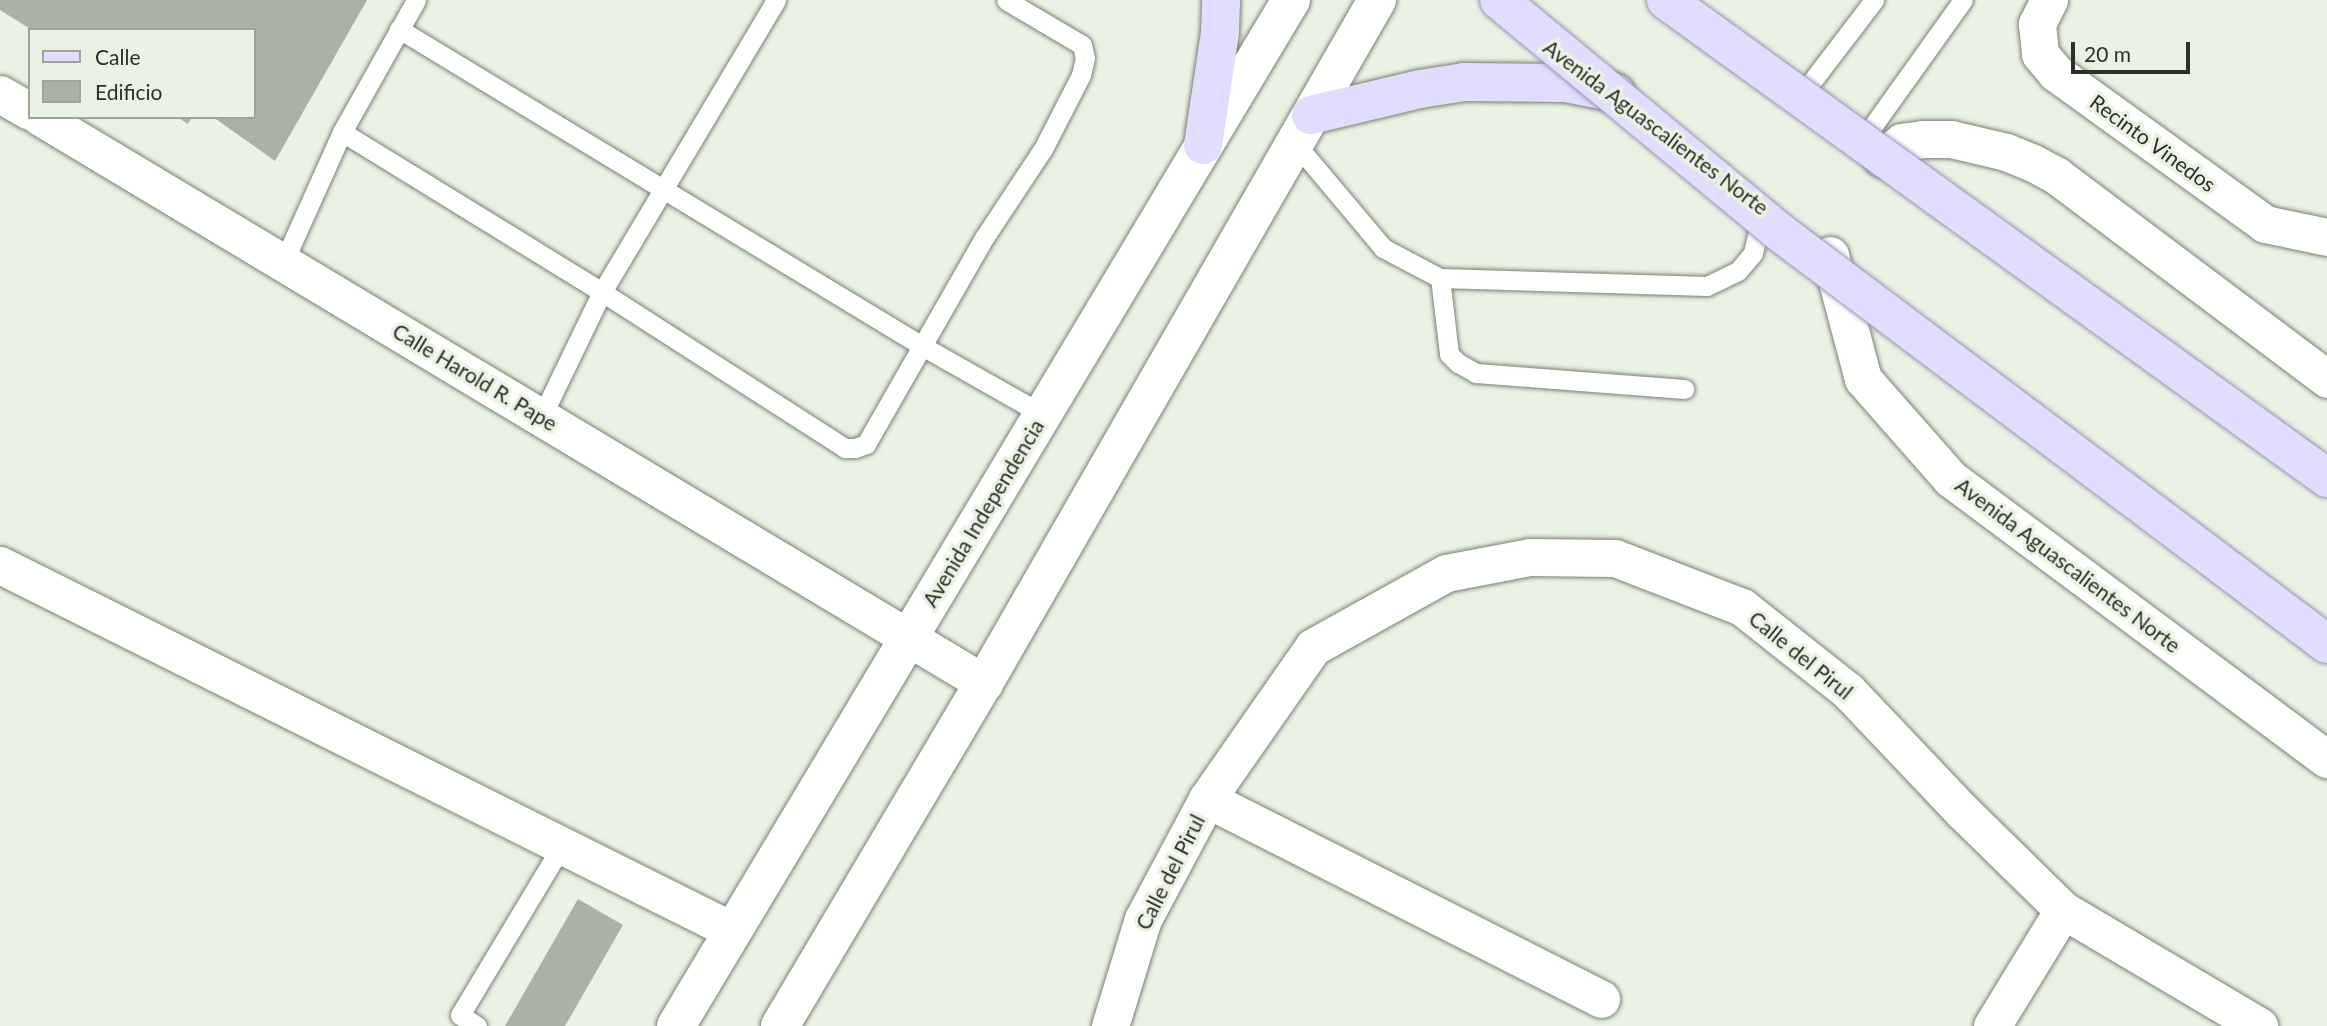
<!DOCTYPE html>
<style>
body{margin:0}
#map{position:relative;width:2327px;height:1026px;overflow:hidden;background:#ebf2e3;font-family:Lato,sans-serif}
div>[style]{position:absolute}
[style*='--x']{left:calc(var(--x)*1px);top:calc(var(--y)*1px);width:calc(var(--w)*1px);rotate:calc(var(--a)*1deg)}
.building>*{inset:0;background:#abb2a4}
.roads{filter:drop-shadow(0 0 2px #798073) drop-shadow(0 0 2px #798073)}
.lane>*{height:19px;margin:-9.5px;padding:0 9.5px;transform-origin:9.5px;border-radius:9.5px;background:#fff}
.street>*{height:37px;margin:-18.5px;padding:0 18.5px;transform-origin:18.5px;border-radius:18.5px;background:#fff}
.secondary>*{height:38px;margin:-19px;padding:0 19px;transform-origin:19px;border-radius:19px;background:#fff}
.primary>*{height:38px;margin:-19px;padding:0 19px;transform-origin:19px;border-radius:19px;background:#e3ddfd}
.bridges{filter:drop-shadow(0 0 2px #9791b2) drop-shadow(0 0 2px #9791b2)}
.primary-bridge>*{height:38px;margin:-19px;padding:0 19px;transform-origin:19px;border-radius:19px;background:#e3ddfd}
span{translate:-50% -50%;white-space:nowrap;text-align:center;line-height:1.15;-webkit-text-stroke:7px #ebf2e3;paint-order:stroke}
.street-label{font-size:21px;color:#2c2f2a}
.legend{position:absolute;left:28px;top:28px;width:228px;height:91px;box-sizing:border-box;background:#ebf2e3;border:2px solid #9fa499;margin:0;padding:9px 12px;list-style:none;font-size:21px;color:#2c2f2a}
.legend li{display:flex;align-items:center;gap:14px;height:35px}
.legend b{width:35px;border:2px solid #9fa499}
.scale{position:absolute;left:2071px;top:42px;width:119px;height:32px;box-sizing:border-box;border:4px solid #2c2f2a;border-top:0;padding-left:9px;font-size:21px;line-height:24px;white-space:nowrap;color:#2c2f2a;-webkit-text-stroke:5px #ebf2e3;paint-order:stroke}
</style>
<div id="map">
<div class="building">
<div style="clip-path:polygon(0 0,367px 0,275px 161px,213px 117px,254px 117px,254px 30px,32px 30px,0 10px)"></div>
<div style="clip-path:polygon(177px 117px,192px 117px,188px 124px)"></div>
<div style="clip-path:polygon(578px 899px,623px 925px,565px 1026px,505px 1026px)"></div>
</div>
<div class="roads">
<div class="lane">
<div style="--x:399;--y:29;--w:612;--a:31.22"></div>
<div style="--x:922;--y:346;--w:138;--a:29.5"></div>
<div style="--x:1803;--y:93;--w:117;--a:-52.6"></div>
<div style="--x:342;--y:132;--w:305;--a:31.6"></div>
<div style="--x:602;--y:292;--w:289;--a:32.7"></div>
<div style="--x:845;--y:448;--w:10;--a:0"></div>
<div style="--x:855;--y:448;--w:12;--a:-20"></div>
<div style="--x:866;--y:444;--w:237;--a:-60.2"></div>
<div style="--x:984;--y:238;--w:107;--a:-56.5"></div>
<div style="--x:1043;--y:149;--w:83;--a:-62.8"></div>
<div style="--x:1081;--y:75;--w:17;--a:-77"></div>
<div style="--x:1085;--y:58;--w:13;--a:-103"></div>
<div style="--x:1082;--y:45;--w:88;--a:-149.4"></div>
<div style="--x:1862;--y:141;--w:173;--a:-54.4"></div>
<div style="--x:1295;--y:143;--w:137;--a:50"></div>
<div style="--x:1383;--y:248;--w:64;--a:27.8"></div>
<div style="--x:1440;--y:278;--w:267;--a:1.7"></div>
<div style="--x:1707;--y:286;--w:34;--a:-26"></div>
<div style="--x:1738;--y:271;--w:23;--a:-50"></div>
<div style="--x:1753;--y:253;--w:40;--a:-77"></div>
<div style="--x:284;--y:261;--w:141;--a:-65.8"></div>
<div style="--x:342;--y:132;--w:151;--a:-60.7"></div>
<div style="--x:1440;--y:278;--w:77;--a:83.2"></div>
<div style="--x:1449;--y:354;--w:13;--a:45"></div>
<div style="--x:1458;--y:363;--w:21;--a:29"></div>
<div style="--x:1476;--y:373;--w:209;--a:4.4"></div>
<div style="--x:541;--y:418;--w:140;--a:-64.2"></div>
<div style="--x:602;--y:292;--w:340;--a:-59.2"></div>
<div style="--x:477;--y:1026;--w:20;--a:-147"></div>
<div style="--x:460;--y:1015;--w:198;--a:-59"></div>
</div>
<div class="street">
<div style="--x:2049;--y:0;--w:27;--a:117"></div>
<div style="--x:2037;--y:24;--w:30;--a:84"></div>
<div style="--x:2040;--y:54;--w:25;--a:50"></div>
<div style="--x:2056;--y:73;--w:258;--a:35.8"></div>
<div style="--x:2265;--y:224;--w:63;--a:11.8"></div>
<div style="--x:0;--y:94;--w:34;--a:30"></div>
<div style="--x:40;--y:117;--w:1101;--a:30.95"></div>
<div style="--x:1882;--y:158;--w:26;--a:-39"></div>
<div style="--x:1902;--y:142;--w:21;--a:-8"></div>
<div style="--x:1923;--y:139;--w:28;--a:0"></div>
<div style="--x:1951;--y:139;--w:57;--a:13.3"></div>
<div style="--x:2006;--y:152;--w:29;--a:22"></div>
<div style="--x:2033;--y:163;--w:27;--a:28"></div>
<div style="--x:2057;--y:176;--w:338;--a:36.9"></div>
<div style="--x:1830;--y:255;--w:128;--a:75.1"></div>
<div style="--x:1863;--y:379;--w:133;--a:48.7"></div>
<div style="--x:1951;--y:479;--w:469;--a:36.7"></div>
<div style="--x:0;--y:565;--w:819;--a:26.53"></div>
<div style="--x:1207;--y:799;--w:442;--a:26.9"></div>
<div style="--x:1110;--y:1026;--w:112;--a:-72.9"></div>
<div style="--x:1143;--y:919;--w:136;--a:-61.9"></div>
<div style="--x:1207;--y:799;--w:185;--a:-55.1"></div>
<div style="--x:1313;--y:647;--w:152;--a:-29.1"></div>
<div style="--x:1446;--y:573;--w:86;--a:-10.8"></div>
<div style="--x:1530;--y:557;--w:85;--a:0.7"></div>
<div style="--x:1615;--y:558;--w:136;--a:21.1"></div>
<div style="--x:1742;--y:607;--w:135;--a:38.4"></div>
<div style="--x:1848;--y:691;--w:166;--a:46.5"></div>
<div style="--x:1962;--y:811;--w:141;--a:44.4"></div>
<div style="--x:2063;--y:910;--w:228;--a:30.6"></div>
<div style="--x:1992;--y:1026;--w:136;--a:-58.5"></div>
</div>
<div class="secondary">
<div style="--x:676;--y:1026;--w:1196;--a:-59.06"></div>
<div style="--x:780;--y:1026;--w:399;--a:-59.3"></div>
<div style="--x:984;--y:683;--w:788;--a:-60.08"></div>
</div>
<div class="primary">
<div style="--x:1311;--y:115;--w:112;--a:-13.4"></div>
<div style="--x:1420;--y:89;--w:45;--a:-9"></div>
<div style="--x:1464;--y:82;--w:102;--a:0.6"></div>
<div style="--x:1566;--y:83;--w:51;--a:11.3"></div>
<div style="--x:1203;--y:145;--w:114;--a:-81.4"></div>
<div style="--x:1220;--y:32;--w:32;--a:-88"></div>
</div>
</div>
<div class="bridges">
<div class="primary-bridge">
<div style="--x:1499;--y:0;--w:362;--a:39.6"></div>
<div style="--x:1778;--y:231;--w:687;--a:36.95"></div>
<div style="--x:1666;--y:0;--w:816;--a:35.87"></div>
</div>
</div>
<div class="street-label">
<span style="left:1656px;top:127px;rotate:37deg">Avenida Aguascalientes Norte</span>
<span style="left:2153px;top:143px;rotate:36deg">Recinto Vinedos</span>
<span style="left:475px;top:377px;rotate:31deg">Calle Harold R. Pape</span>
<span style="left:983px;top:513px;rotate:-59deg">Avenida Independencia</span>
<span style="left:2068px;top:565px;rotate:37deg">Avenida Aguascalientes Norte</span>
<span style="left:1801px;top:655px;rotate:39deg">Calle del Pirul</span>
<span style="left:1170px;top:872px;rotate:-63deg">Calle del Pirul</span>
</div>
<ul class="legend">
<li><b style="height:9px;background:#e3ddfd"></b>Calle</li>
<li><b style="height:19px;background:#abb2a4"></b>Edificio</li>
</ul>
<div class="scale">20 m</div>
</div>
